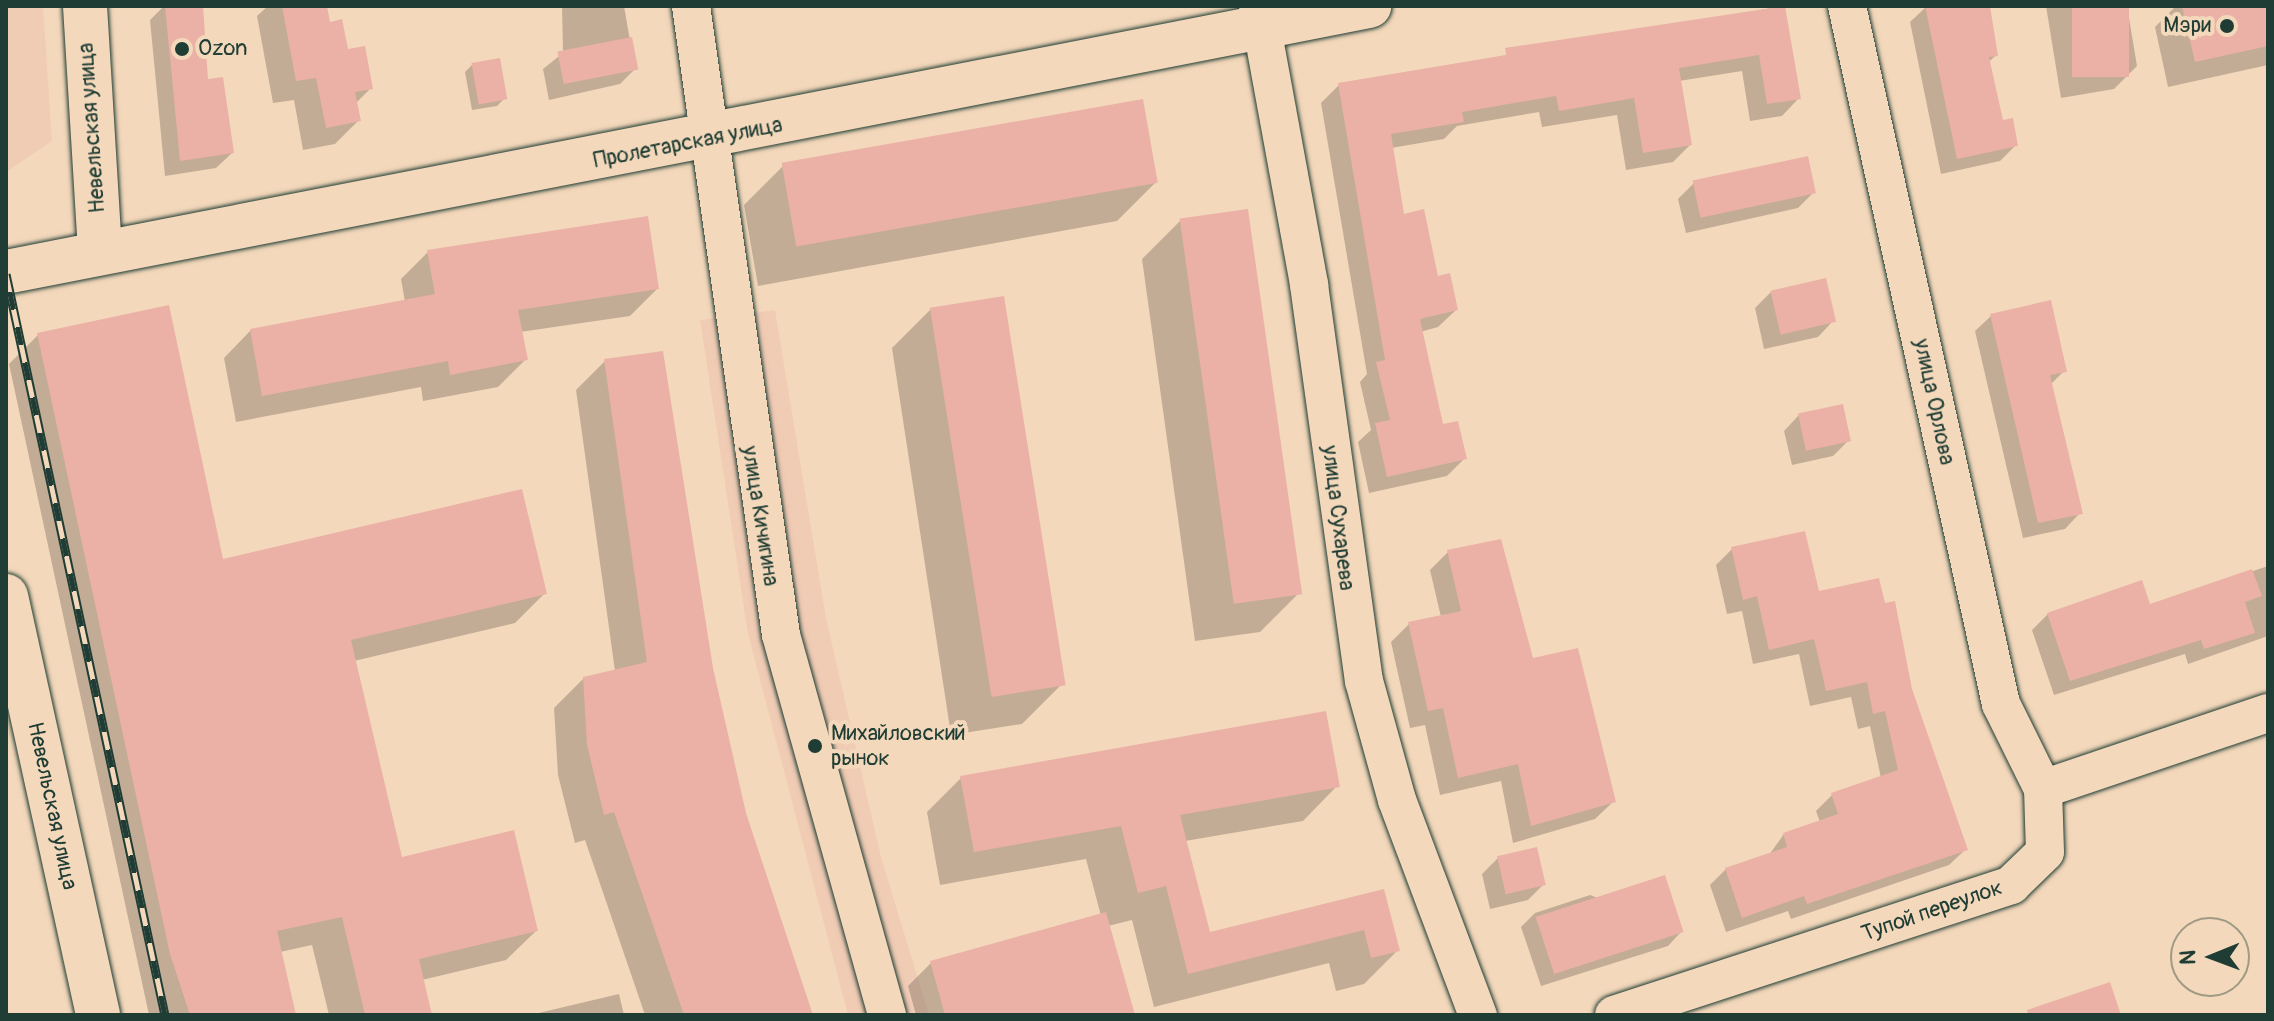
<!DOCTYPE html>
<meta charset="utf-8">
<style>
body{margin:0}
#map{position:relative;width:2274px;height:1021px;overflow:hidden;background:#f4d8bb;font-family:Pangolin,sans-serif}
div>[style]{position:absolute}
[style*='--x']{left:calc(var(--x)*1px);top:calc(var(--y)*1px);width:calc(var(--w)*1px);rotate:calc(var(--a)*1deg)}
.built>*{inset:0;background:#f1ccb5}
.shadow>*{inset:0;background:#0003}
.building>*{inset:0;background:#ebb1a6;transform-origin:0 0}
.roads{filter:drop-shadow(0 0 2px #1f3d34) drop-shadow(0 0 2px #1f3d34)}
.street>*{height:38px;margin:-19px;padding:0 19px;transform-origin:19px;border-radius:19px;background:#f4d8bb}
.secondary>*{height:44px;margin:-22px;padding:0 22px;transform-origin:22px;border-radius:22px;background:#f4d8bb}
.rail>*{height:9px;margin-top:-4.5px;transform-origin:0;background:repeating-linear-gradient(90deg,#f4d8bb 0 18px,#1f3d34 0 36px);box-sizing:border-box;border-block:2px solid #1f3d34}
.dots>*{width:22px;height:22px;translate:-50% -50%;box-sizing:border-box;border:4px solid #f4d8bb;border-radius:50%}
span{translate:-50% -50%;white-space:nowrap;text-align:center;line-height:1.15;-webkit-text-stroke:8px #f4d8bb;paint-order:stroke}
.poi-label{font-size:22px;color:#1f3d34}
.right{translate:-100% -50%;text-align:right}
.left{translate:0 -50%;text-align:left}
.street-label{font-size:22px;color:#1f3d34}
.frame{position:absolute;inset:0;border:8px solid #1f3d34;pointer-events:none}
.north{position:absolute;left:2170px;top:917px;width:80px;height:80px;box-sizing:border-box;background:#f4d8bb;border:2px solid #9f9a85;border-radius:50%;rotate:269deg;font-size:22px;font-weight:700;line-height:32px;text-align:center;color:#1f3d34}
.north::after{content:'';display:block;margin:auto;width:28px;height:36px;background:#1f3d34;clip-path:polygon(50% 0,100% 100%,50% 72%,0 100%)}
</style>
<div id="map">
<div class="built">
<div style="clip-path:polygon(6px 6px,43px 6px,52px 141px,6px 172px)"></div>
<div style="clip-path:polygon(775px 310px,826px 618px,881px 857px,929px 1015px,848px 1015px,748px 634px,700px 320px)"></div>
</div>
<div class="shadow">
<div style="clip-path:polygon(164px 6px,201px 6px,207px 81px,232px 153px,216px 168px,165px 176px,150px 20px)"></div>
<div style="clip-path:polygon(268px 6px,325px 6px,328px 24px,371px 88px,355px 104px,359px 120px,335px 144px,303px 150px,294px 100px,273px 103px,257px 16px)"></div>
<div style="clip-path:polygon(562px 6px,624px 6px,635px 69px,620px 84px,549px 100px,543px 69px,563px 53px)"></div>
<div style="clip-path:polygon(1783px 6px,1799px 98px,1782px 116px,1750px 121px,1742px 71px,1679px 81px,1690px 145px,1673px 162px,1626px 170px,1617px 115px,1542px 127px,1539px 112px,1457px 126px,1444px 139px,1391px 148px,1402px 216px,1456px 310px,1438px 327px,1420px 332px,1441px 426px,1465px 458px,1447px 476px,1369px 493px,1358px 442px,1371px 430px,1360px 382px,1367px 374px,1321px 103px,1339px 85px)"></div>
<div style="clip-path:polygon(1988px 6px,1996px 55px,1988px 63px,2002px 122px,2016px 145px,2000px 161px,1941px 174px,1910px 22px,1926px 7px)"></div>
<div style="clip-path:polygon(2046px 6px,2127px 6px,2137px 66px,2114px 89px,2061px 98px)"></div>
<div style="clip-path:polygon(2176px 6px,2268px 6px,2268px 65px,2168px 87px,2155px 27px)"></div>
<div style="clip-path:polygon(472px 65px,505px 98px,497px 106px,472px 110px,465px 72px)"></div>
<div style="clip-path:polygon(783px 166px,1156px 182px,1117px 221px,758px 286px,744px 205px)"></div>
<div style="clip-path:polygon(1694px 183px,1814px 192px,1798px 208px,1686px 233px,1678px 199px)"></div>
<div style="clip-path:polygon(1181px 220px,1299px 593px,1260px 632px,1195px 641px,1142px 259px)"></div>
<div style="clip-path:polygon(428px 252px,657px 289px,630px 316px,520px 332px,525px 360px,498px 387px,423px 401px,421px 387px,236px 422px,224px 358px,251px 330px,405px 302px,401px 279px)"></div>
<div style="clip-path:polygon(1771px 292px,1833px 321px,1818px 337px,1764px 349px,1755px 308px)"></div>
<div style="clip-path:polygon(931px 309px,1061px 685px,1022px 724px,951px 735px,892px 348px)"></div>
<div style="clip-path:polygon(1991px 316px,2064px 371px,2050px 385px,2080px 513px,2065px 529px,2023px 538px,1975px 331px)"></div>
<div style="clip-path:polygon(38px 335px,222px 561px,545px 593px,515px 623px,354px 661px,400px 859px,536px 931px,506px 960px,422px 980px,430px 1015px,329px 1015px,312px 945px,280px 952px,294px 1015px,149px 1015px,9px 364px)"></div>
<div style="clip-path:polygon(605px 361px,745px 814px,811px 1015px,645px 1015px,585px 840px,575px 843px,558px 775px,554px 708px,584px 678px,615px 671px,576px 390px)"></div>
<div style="clip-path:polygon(1799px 415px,1849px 440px,1833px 456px,1792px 465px,1784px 431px)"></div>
<div style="clip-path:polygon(1732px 549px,1817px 594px,1911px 690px,1965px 850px,1949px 865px,1791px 919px,1788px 911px,1726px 932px,1710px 885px,1726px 869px,1769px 855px,1784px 834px,1820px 822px,1816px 811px,1832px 795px,1881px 778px,1870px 726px,1858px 729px,1851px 697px,1810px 706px,1799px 654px,1753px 664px,1742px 611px,1727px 614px,1716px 565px)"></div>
<div style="clip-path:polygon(1448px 552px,1532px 661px,1614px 801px,1595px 819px,1513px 843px,1501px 781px,1440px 795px,1425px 725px,1410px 728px,1391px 642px,1409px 624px,1441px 617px,1430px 570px)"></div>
<div style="clip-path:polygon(2268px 566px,2268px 636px,2188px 664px,2185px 654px,2054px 695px,2032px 630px,2048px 614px,2149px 606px)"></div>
<div style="clip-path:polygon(961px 778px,1337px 786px,1303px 821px,1185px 841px,1208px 935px,1383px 891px,1398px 950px,1364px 984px,1336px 991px,1329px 963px,1154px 1007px,1132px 920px,1108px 926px,1132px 1015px,916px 1015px,908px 986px,931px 963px,1101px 916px,1086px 859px,940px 885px,927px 812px)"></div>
<div style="clip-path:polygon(1498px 858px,1543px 885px,1528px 900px,1490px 909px,1482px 874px)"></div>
<div style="clip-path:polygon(1590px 895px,1682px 931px,1668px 946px,1541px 986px,1521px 927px,1535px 913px)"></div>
<div style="clip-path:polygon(619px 994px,624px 1015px,530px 1015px)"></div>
</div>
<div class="building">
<div style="clip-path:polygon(165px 6px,203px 6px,208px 79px,223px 77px,234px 153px,180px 161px)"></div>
<div style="clip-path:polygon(282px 6px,327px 6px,330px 22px,342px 19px,348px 49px,365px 46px,373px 89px,355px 92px,361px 121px,326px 128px,316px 78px,296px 81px)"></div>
<div style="clip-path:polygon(1785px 6px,1801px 99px,1767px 104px,1759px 55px,1679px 68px,1692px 145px,1643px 153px,1634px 98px,1559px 111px,1556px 96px,1462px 112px,1464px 122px,1391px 134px,1404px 214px,1424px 209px,1438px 276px,1450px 273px,1458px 310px,1420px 319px,1443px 424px,1458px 421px,1467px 459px,1387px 477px,1375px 423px,1390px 420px,1376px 362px,1385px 360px,1338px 83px,1506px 55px,1505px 48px)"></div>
<div style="clip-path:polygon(1925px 6px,1990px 6px,1998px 56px,1989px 57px,2003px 120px,2013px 118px,2018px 146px,1957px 159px)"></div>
<div style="left:2072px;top:6px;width:57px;height:71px"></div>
<div style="clip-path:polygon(2182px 6px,2268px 6px,2268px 46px,2195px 62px)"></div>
<div style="left:632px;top:37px;width:33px;height:76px;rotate:79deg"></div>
<div style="left:500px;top:58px;width:42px;height:29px;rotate:80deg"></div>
<div style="left:1143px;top:99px;width:85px;height:367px;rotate:80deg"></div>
<div style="left:1808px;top:156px;width:38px;height:118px;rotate:78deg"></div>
<div style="left:1248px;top:209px;width:389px;height:69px;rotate:82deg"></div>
<div style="clip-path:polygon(648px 216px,659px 289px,518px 310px,528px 360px,450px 375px,448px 361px,262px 396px,250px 329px,435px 294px,427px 250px)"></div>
<div style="left:1826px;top:278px;width:45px;height:57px;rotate:77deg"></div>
<div style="left:1004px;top:296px;width:394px;height:75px;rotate:81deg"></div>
<div style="clip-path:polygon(2051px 300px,2067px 372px,2050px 375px,2083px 514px,2038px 523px,1990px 314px)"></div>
<div style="clip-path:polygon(169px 305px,223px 559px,522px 489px,547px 594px,351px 640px,402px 857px,514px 830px,538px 931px,419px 959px,432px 1015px,365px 1015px,342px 917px,277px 931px,296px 1015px,190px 1015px,170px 954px,37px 333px)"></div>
<div style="clip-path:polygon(663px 351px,713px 668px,746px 813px,813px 1015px,684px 1015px,614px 812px,604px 815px,587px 745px,583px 677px,647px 662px,604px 359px)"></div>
<div style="left:1843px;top:404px;width:38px;height:46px;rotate:78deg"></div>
<div style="clip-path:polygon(1805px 531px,1819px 591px,1879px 578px,1885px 603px,1895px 601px,1912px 689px,1968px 850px,1807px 904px,1804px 896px,1742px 918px,1725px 868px,1787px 847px,1783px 833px,1838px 814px,1831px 793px,1898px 770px,1885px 711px,1873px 714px,1867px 682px,1826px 691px,1814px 639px,1769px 650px,1757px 596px,1743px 600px,1731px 547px)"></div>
<div style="clip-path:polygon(1501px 539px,1533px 658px,1578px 648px,1616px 802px,1531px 826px,1518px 764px,1458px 778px,1443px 708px,1428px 711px,1408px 622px,1461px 611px,1447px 550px)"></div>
<div style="clip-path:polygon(2252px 569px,2262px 596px,2245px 602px,2255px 633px,2204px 649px,2201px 640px,2070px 681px,2047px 613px,2142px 580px,2150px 604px)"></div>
<div style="clip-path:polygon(1326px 711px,1340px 787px,1180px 815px,1210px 932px,1384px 889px,1400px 951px,1371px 958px,1364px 930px,1188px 974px,1166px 886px,1138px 893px,1121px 826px,974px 852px,960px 776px)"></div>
<div style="left:1537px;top:847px;width:39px;height:41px;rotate:77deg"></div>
<div style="left:1665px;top:875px;width:60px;height:136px;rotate:72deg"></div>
<div style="clip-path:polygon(1106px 912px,1135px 1015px,945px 1015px,930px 961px)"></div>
<div style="clip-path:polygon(2110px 982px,2121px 1015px,2028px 1015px,2027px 1010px)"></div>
</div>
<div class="roads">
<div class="street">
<div style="--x:691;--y:6;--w:635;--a:81.86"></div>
<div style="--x:781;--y:635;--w:395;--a:74.4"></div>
<div style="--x:1258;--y:6;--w:284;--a:79.6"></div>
<div style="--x:1309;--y:285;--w:400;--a:82.1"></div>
<div style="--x:1364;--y:681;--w:123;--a:74.5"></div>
<div style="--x:1397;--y:800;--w:230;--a:69.4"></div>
<div style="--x:1847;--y:6;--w:715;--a:77.56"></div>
<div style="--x:2001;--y:704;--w:95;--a:63.7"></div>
<div style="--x:1614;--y:1015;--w:418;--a:-18.1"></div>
<div style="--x:2011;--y:885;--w:47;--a:-44.1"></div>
<div style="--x:2045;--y:852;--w:63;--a:-91.8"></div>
<div style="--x:2043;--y:789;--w:237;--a:-18.7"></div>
</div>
<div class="secondary">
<div style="--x:85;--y:6;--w:245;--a:86.5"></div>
<div style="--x:6;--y:272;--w:1389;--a:-11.04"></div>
<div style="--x:6;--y:596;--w:429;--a:77.6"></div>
</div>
</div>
<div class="rail">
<div style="--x:6;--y:274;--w:758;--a:77.89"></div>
</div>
<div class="dots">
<div style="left:2227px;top:26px;background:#1f3d34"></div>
<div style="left:182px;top:49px;background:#1f3d34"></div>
<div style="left:815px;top:746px;background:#1f3d34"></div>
</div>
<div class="poi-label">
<span class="right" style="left:2211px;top:26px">Мэри</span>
<span class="left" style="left:198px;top:49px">Ozon</span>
<span class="left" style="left:831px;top:746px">Михайловский<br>рынок</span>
</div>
<div class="street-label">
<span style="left:92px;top:128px;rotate:-94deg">Невельская улица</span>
<span style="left:688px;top:143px;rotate:-11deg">Пролетарская улица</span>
<span style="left:1934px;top:402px;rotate:78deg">улица Орлова</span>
<span style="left:760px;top:516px;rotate:81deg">улица Кичигина</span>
<span style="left:1338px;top:518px;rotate:83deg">улица Сухарева</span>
<span style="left:52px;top:806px;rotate:78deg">Невельская улица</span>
<span style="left:1932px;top:911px;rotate:-19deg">Тупой переулок</span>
</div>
<div class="frame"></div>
<div class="north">N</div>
</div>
